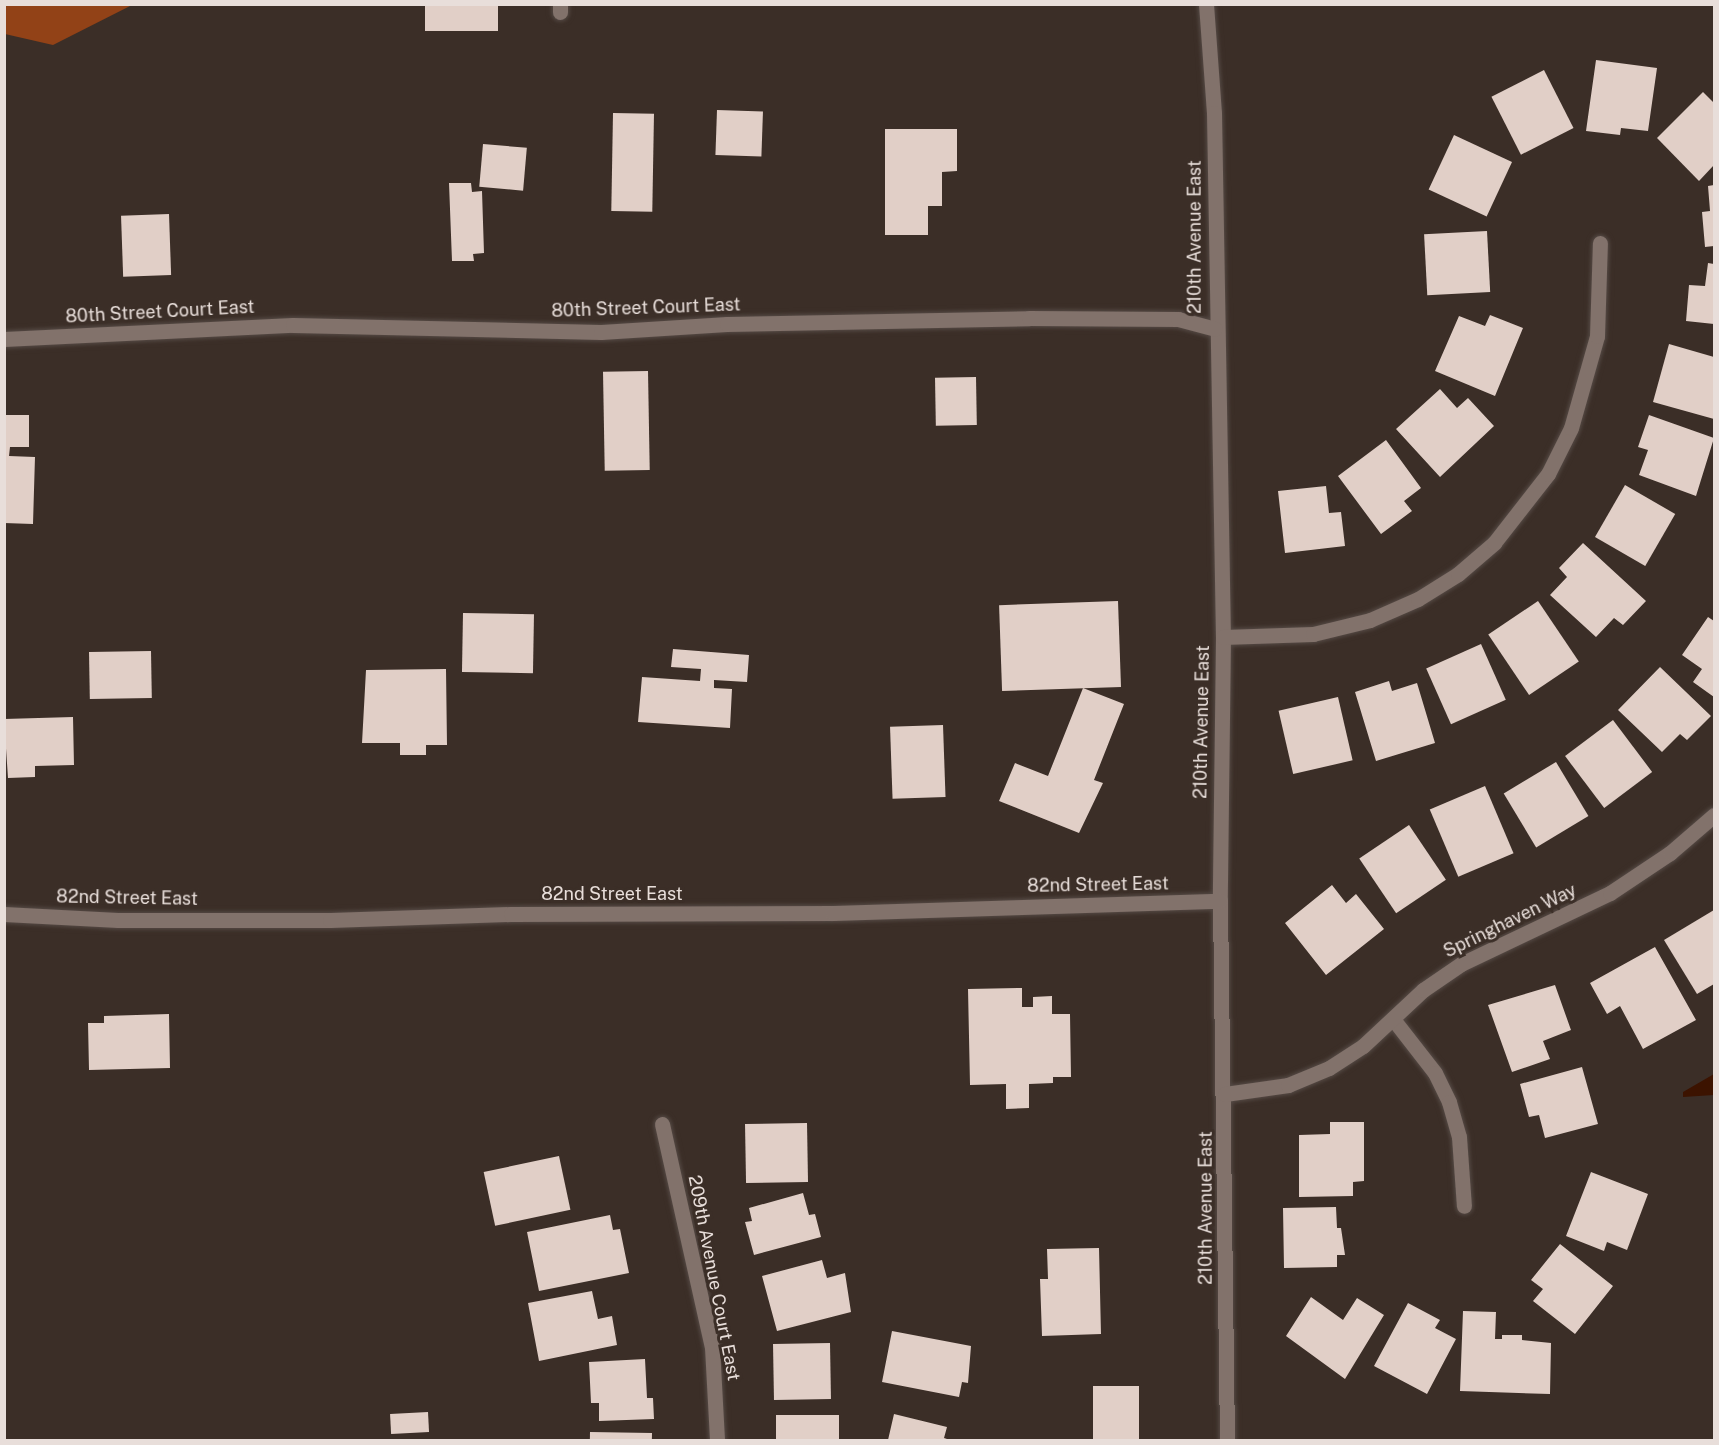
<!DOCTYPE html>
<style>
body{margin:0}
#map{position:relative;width:1719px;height:1445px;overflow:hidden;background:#3b2e27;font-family:"Public Sans",sans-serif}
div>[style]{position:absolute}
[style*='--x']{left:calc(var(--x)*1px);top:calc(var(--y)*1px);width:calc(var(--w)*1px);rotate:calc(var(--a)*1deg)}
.forest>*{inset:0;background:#924217}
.water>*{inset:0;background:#3c1300}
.building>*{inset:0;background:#e1cfc7;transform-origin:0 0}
.roads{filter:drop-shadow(0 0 2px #554a45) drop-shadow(0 0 2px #554a45)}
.street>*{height:15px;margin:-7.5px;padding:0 7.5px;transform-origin:7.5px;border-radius:7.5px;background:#82726b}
span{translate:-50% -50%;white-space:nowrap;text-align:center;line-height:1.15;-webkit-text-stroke:6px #3b2e27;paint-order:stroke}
.street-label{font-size:18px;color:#e8deda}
.frame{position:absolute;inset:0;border:6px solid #e8deda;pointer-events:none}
</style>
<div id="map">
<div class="forest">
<div style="clip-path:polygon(5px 4px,132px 4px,132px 5px,53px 45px,5px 34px)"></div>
</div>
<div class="water">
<div style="clip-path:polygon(1714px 1074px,1714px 1095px,1683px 1097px,1683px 1092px)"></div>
</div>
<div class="building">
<div style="left:425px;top:4px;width:73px;height:27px"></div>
<div style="clip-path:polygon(1596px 60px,1657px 68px,1648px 131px,1621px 128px,1620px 135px,1586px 131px)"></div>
<div style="left:1544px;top:70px;width:65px;height:59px;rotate:63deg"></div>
<div style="clip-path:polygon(1703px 92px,1714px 103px,1714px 165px,1699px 181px,1657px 138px)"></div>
<div style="left:717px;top:110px;width:46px;height:45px;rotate:2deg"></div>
<div style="left:613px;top:113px;width:41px;height:98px;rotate:1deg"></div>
<div style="clip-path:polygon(885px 129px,957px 129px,957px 171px,942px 172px,942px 206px,928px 206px,928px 235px,885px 235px)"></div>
<div style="left:1454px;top:135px;width:64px;height:60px;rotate:25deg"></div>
<div style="left:483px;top:144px;width:44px;height:43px;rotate:5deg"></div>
<div style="clip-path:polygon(449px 183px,471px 183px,472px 192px,482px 191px,484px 253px,473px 254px,474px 261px,452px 261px)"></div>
<div style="clip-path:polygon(1714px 185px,1714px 246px,1705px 247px,1702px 212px,1710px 211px,1708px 186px)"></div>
<div style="left:169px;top:214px;width:61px;height:48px;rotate:88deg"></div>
<div style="left:1487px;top:231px;width:61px;height:63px;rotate:87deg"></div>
<div style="clip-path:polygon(1708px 263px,1714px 264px,1714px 324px,1686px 321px,1689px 285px,1705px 286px)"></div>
<div style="clip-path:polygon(1490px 315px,1523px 328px,1495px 396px,1435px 371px,1459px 316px,1485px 326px)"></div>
<div style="clip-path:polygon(1669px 344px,1714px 357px,1714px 419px,1653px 402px)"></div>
<div style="left:648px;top:371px;width:99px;height:45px;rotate:89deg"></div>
<div style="left:976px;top:377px;width:48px;height:41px;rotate:89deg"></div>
<div style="clip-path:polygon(1440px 389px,1457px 408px,1468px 398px,1494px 426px,1440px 477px,1396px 429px)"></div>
<div style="clip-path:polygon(4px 415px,29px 415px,29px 447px,10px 447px,9px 456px,35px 457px,33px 524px,4px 523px)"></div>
<div style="clip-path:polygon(1649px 415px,1714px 438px,1696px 496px,1639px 475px,1648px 450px,1638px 447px)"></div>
<div style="clip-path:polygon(1386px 440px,1421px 488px,1404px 501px,1412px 511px,1381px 534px,1338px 476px)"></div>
<div style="left:1625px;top:485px;width:58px;height:60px;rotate:30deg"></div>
<div style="clip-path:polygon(1326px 486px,1329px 513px,1341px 512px,1345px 546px,1285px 553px,1278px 491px)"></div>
<div style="clip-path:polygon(1583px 543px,1646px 601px,1623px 625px,1614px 618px,1596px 637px,1550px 595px,1567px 577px,1559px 568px)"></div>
<div style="left:1118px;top:601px;width:86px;height:119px;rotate:88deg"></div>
<div style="left:1538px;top:601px;width:73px;height:60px;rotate:56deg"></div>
<div style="left:463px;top:613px;width:71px;height:59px;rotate:1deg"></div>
<div style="clip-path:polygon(1708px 617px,1714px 621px,1714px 697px,1693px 682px,1702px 669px,1682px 655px)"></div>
<div style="left:1481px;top:644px;width:61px;height:60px;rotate:66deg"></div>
<div style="clip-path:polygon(673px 649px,749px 655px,747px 682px,714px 680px,714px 688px,732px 689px,730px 728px,638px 722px,642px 677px,700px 681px,701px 669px,671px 667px)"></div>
<div style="left:151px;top:651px;width:47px;height:62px;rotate:89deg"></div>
<div style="clip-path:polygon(1660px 667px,1711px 716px,1687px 740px,1680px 734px,1662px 752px,1618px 710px)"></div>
<div style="clip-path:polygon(446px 669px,447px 745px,426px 745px,426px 755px,400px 755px,400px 743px,362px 743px,366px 670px)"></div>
<div style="clip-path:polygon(1389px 681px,1392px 691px,1417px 683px,1435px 743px,1376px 761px,1355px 692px)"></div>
<div style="clip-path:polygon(1083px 688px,1124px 704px,1094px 780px,1103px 783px,1079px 833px,999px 801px,1015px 763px,1048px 776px)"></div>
<div style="left:1338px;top:697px;width:65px;height:61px;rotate:77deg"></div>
<div style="clip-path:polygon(73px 717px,74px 765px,35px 766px,35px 777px,8px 778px,4px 719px)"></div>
<div style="left:1613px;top:720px;width:65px;height:60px;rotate:53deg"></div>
<div style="left:943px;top:725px;width:72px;height:53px;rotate:88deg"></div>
<div style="left:1556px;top:762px;width:63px;height:61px;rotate:59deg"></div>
<div style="left:1485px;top:786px;width:73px;height:60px;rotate:67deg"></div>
<div style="left:1409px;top:825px;width:66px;height:60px;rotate:56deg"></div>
<div style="clip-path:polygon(1332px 885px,1346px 903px,1356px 894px,1384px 929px,1326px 975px,1285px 923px)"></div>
<div style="clip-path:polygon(1714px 910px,1714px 984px,1697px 994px,1664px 940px)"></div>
<div style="clip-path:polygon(1655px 947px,1696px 1020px,1643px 1049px,1620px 1006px,1607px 1014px,1590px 983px)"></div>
<div style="clip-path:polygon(1555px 985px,1571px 1030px,1543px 1041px,1550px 1059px,1512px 1072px,1488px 1005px)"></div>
<div style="clip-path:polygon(1022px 988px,1022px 1007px,1033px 1007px,1033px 997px,1052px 996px,1052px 1014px,1070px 1014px,1071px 1077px,1053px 1077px,1053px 1083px,1029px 1084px,1029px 1108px,1006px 1109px,1006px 1084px,970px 1085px,968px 989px)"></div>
<div style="clip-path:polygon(169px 1014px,170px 1068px,89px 1070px,88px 1023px,104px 1023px,104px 1016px)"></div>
<div style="clip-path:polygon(1582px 1067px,1598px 1124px,1545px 1138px,1539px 1115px,1529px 1117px,1520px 1084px)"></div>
<div style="clip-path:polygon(1330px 1122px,1364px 1122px,1364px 1181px,1353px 1182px,1353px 1196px,1299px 1197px,1299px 1135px,1330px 1134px)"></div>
<div style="left:807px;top:1123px;width:59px;height:62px;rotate:89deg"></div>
<div style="left:559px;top:1156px;width:55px;height:77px;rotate:78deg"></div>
<div style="clip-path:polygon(1591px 1172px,1648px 1194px,1627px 1250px,1607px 1242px,1604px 1251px,1566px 1236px)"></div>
<div style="clip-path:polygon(803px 1193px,809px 1215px,815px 1214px,821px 1237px,754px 1255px,745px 1222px,752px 1221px,749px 1208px)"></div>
<div style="clip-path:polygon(1336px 1207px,1337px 1228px,1341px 1228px,1345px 1255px,1337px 1255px,1337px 1267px,1284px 1268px,1283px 1208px)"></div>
<div style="clip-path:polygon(610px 1215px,613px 1230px,620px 1229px,629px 1273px,539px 1291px,527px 1232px)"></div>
<div style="clip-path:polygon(1560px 1244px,1613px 1286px,1575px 1334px,1533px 1301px,1543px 1289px,1531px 1280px)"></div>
<div style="clip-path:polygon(1099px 1248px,1101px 1334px,1042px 1336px,1040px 1279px,1048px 1279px,1047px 1249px)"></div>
<div style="clip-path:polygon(822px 1260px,827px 1278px,845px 1273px,851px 1312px,777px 1331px,762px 1276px)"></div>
<div style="clip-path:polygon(592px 1291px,598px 1319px,612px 1316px,617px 1345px,539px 1361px,528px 1303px)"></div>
<div style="clip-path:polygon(1311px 1297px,1343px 1320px,1357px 1298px,1384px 1315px,1345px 1379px,1286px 1336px)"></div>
<div style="clip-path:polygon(1408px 1303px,1440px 1320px,1435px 1328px,1456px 1339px,1427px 1394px,1374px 1366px)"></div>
<div style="clip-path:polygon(1463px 1311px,1496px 1312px,1495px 1339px,1502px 1339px,1502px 1335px,1522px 1335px,1522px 1340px,1551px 1343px,1550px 1394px,1460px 1391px)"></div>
<div style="clip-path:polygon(892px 1331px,971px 1346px,968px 1383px,962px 1382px,959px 1397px,882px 1382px)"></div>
<div style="left:830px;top:1343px;width:56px;height:57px;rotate:89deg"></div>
<div style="clip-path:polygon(645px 1359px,647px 1398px,653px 1398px,654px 1419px,599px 1421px,599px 1403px,591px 1403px,589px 1362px)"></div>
<div style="left:1093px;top:1386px;width:46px;height:54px"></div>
<div style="left:428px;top:1412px;width:20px;height:38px;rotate:87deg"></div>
<div style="clip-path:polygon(894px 1414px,947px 1427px,944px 1438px,950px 1440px,888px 1440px)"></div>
<div style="left:776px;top:1415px;width:63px;height:25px"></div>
<div style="left:590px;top:1432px;width:62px;height:8px;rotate:1deg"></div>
</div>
<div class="roads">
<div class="street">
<div style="--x:1206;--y:4;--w:109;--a:85.8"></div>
<div style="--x:1214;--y:113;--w:524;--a:89.02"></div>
<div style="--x:1223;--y:637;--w:264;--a:90.7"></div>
<div style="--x:1220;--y:901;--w:539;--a:89.26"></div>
<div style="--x:560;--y:12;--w:8;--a:-90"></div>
<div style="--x:4;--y:339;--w:289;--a:-2.8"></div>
<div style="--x:293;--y:325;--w:308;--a:1.3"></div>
<div style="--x:601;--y:332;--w:126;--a:-3.6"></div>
<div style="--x:727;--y:324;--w:302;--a:-1.1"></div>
<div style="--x:1029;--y:318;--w:149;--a:0.4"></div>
<div style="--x:1178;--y:319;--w:38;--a:15"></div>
<div style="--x:1223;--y:637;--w:90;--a:-1.9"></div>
<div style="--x:1313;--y:634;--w:59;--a:-13.8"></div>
<div style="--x:1370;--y:620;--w:52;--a:-23.6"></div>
<div style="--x:1418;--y:599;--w:47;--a:-32"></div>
<div style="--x:1458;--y:574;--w:48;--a:-40.7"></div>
<div style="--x:1494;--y:543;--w:88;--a:-52"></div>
<div style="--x:1548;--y:474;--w:51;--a:-63.4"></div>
<div style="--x:1571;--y:428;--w:96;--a:-74.2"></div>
<div style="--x:1597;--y:336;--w:93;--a:-88.2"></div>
<div style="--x:4;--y:914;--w:114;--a:3"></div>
<div style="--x:118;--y:920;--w:212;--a:0"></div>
<div style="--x:330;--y:920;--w:181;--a:-1.9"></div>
<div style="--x:511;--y:914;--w:322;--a:-0.2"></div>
<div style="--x:833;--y:913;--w:387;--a:-1.8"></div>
<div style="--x:1393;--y:1019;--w:68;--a:52.1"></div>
<div style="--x:1435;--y:1073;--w:32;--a:64"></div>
<div style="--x:1449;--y:1102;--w:36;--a:74"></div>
<div style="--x:1459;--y:1137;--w:69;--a:85.9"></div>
<div style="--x:1225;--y:1094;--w:64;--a:-8.1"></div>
<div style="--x:1288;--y:1085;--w:44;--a:-22.5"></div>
<div style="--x:1329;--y:1068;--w:40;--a:-32.9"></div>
<div style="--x:1363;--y:1046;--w:82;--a:-43"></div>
<div style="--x:1423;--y:990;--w:46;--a:-34.4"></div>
<div style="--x:1461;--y:964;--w:165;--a:-25.5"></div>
<div style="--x:1610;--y:893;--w:72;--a:-33.7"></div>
<div style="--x:1670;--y:853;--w:58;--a:-40.8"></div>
<div style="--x:662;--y:1124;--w:229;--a:77.4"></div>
<div style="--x:712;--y:1347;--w:93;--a:86.9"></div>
</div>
</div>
<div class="street-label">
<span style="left:1195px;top:237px;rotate:-90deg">210th Avenue East</span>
<span style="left:646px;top:308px;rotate:-2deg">80th Street Court East</span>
<span style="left:160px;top:312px;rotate:-3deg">80th Street Court East</span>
<span style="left:1202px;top:722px;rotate:-89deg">210th Avenue East</span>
<span style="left:1098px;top:885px;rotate:-1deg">82nd Street East</span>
<span style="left:612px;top:894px">82nd Street East</span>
<span style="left:127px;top:898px;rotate:1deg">82nd Street East</span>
<span style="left:1510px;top:921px;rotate:-26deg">Springhaven Way</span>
<span style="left:1206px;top:1208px;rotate:-90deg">210th Avenue East</span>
<span style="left:714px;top:1278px;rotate:79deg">209th Avenue Court East</span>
</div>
<div class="frame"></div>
</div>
